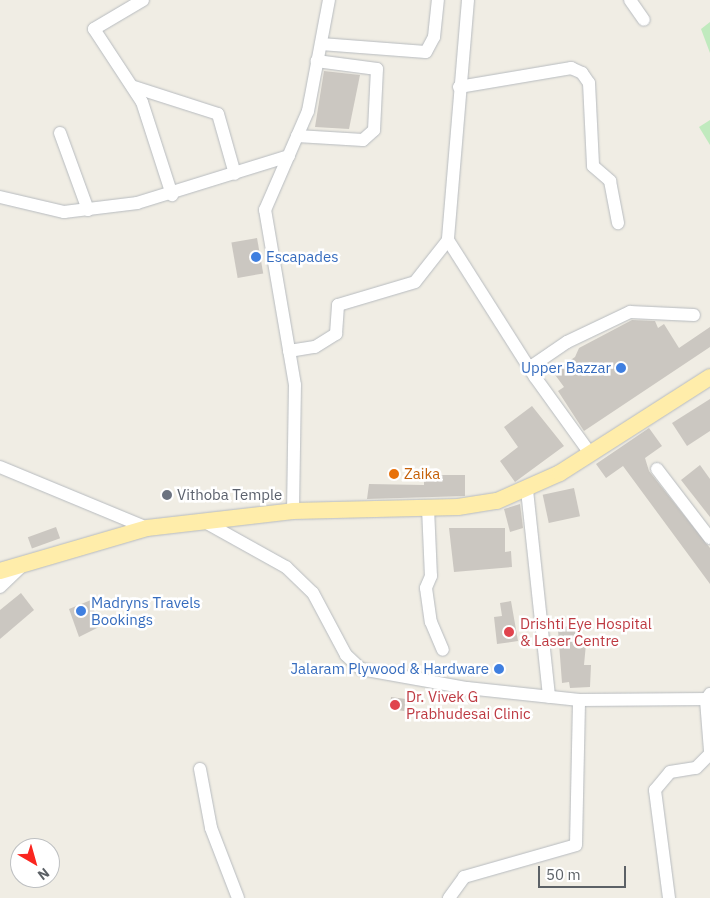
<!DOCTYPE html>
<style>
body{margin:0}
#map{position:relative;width:710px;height:898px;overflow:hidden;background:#f0ede4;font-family:"IBM Plex Sans",sans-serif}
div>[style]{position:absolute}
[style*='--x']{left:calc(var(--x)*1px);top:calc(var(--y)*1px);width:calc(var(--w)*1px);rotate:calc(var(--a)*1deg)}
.green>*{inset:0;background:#c0eabe}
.building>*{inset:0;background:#cbc7c1;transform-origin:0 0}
.roads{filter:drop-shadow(0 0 1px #b7bbbf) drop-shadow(0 0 1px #b7bbbf)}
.minor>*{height:12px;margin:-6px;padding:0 6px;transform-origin:6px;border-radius:6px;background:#fff}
.major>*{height:16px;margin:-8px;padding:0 8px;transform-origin:8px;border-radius:8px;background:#ffedaa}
.dots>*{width:14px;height:14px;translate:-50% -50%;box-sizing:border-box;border:2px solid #fff;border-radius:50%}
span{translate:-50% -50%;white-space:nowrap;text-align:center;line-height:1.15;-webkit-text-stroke:5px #fff;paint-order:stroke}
.shop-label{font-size:15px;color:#366cbe}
.left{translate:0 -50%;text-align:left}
.right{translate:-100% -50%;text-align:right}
.food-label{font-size:15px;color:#c56008}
.worship-label{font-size:15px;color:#5b616d}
.health-label{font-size:15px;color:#be3a42}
.north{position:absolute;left:10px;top:838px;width:50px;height:50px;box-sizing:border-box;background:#fff;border:1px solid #bec0c2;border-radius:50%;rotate:142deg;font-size:14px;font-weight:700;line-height:20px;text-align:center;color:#5c6166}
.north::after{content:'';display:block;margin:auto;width:18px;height:22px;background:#fa2620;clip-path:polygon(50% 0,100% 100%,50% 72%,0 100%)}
.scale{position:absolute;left:538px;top:866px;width:88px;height:22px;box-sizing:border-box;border:2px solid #5c6166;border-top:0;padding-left:6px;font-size:15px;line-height:18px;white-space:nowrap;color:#5c6166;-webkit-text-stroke:4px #fff;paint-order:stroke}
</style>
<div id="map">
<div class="green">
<div style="clip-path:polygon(710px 22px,710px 53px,701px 29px)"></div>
<div style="clip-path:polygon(710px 120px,710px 145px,699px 127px)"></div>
</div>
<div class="building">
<div style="clip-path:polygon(324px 71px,360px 75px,349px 129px,315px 127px)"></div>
<div style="left:257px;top:238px;width:36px;height:26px;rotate:80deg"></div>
<div style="clip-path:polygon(632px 320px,655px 321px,658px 328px,664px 324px,679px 348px,710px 327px,710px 347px,584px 431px,558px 391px,564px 387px,553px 372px,575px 357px,579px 348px)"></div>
<div style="clip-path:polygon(710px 399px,710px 431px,687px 446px,672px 423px)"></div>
<div style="clip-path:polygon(532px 406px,564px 446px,515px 482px,500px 461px,518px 447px,504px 427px)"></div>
<div style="clip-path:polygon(649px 428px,662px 446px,645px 458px,649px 471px,710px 548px,710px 584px,623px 466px,606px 478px,596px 464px)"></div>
<div style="clip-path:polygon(700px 465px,710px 479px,710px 517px,681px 480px)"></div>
<div style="clip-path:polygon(424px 475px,465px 475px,465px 496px,367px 499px,369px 484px,424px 485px)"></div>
<div style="left:574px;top:488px;width:29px;height:32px;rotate:78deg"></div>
<div style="clip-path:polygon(520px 504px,523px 528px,510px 532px,504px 509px)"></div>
<div style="left:56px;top:527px;width:12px;height:30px;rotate:70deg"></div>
<div style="clip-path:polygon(449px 528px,505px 528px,505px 552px,511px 551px,512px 567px,454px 572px)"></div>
<div style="clip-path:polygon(21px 593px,34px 610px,0 639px,0 610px)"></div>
<div style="clip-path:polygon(91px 600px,99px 627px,79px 637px,69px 609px)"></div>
<div style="clip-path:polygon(511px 601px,518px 641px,497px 644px,494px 617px,502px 616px,500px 603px)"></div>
<div style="clip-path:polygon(577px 622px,575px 643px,586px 644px,584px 665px,591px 665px,590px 687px,570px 688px,569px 682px,562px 683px,558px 630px)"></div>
<div style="left:391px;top:697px;width:15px;height:12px;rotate:8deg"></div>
</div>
<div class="roads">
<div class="minor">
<div style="--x:143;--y:0;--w:57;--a:149.4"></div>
<div style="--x:94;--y:29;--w:87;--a:56.7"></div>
<div style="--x:142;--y:102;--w:98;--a:72.1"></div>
<div style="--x:468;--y:0;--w:241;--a:94.8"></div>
<div style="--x:448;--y:240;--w:162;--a:57.6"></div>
<div style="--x:535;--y:377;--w:92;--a:54.2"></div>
<div style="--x:630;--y:0;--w:24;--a:55"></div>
<div style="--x:321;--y:44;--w:105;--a:4.4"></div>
<div style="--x:426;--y:52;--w:17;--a:-62"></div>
<div style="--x:434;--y:37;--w:37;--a:-84"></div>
<div style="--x:134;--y:87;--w:88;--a:17.8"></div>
<div style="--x:218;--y:114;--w:62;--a:74.2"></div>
<div style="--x:459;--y:87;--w:114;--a:-9.6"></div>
<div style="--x:571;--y:68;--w:12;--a:24"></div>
<div style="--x:582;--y:73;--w:12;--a:55"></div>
<div style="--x:589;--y:83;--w:83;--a:87.2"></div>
<div style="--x:593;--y:166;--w:23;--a:41"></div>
<div style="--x:610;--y:181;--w:43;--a:79.2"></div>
<div style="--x:60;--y:133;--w:82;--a:70"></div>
<div style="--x:297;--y:136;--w:66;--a:3.5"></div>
<div style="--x:363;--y:140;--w:15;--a:-42"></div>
<div style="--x:374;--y:130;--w:61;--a:-87.2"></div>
<div style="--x:377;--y:69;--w:61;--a:-172.4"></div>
<div style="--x:0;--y:197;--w:66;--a:13.2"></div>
<div style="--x:64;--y:212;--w:74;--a:-7"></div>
<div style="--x:137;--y:203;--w:159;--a:-17.2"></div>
<div style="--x:289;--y:351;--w:26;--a:-9"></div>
<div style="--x:315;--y:347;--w:25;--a:-32"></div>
<div style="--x:336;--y:334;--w:29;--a:-86"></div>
<div style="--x:338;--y:305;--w:80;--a:-16.6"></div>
<div style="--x:415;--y:282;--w:53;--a:-51.8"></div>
<div style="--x:529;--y:368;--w:46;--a:-34.4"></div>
<div style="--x:567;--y:342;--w:70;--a:-25.5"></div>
<div style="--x:630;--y:312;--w:64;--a:2.7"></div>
<div style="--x:0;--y:467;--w:159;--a:22.5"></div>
<div style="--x:657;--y:469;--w:87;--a:52.5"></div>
<div style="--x:527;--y:490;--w:208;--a:83.9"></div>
<div style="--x:428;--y:508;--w:68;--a:87.5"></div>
<div style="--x:431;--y:576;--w:13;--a:113"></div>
<div style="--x:426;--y:588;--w:34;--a:82"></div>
<div style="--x:431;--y:622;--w:30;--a:67"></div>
<div style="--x:293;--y:511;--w:126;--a:-89.1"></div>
<div style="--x:295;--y:385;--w:178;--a:-99.7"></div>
<div style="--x:265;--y:210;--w:108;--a:-66.5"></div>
<div style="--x:308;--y:111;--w:113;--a:-79.3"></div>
<div style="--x:205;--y:522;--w:93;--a:29.1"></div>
<div style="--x:286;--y:567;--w:37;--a:44"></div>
<div style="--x:313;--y:593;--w:70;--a:62"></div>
<div style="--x:346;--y:655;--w:21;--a:43"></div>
<div style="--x:361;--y:669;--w:108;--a:10.2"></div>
<div style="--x:467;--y:688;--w:113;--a:6.1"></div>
<div style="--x:579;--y:700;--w:131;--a:-0.4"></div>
<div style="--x:0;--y:587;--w:33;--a:-44"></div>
<div style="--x:710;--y:694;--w:7;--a:124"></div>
<div style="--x:706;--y:700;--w:51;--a:85.5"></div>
<div style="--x:200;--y:769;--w:60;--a:79.4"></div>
<div style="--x:211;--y:828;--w:75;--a:68.9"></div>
<div style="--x:449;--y:898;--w:26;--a:-54"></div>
<div style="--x:464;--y:877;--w:116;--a:-15.9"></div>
<div style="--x:576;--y:845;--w:145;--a:-88.8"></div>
<div style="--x:669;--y:898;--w:109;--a:-97.4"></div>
<div style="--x:655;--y:790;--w:23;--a:-50"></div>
<div style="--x:670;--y:772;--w:26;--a:-9"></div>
<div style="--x:696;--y:768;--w:20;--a:-45"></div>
</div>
<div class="major">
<div style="--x:0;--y:571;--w:153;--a:-16.3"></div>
<div style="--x:147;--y:528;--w:147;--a:-6.6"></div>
<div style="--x:293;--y:511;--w:165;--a:-1.4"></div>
<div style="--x:458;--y:507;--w:39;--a:-9"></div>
<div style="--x:497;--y:501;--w:69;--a:-24"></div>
<div style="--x:560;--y:473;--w:178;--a:-32.6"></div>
</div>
</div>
<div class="dots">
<div style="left:256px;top:257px;background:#3f7fe0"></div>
<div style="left:621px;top:368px;background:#3f7fe0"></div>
<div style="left:394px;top:474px;background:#e8710a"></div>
<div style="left:167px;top:495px;background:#6b7280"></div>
<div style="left:81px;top:611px;background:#3f7fe0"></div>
<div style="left:509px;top:632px;background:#e0444e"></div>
<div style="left:499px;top:669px;background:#3f7fe0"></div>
<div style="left:395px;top:705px;background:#e0444e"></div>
</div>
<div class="shop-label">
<span class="left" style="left:266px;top:257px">Escapades</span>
<span class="right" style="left:611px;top:368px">Upper Bazzar</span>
<span class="left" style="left:91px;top:611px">Madryns Travels<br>Bookings</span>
<span class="right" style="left:489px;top:669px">Jalaram Plywood &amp; Hardware</span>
</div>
<div class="food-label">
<span class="left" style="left:404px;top:474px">Zaika</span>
</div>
<div class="worship-label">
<span class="left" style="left:177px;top:495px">Vithoba Temple</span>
</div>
<div class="health-label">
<span class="left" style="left:520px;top:632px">Drishti Eye Hospital<br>&amp; Laser Centre</span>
<span class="left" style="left:406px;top:705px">Dr. Vivek G<br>Prabhudesai Clinic</span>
</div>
<div class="north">N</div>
<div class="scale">50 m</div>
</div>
